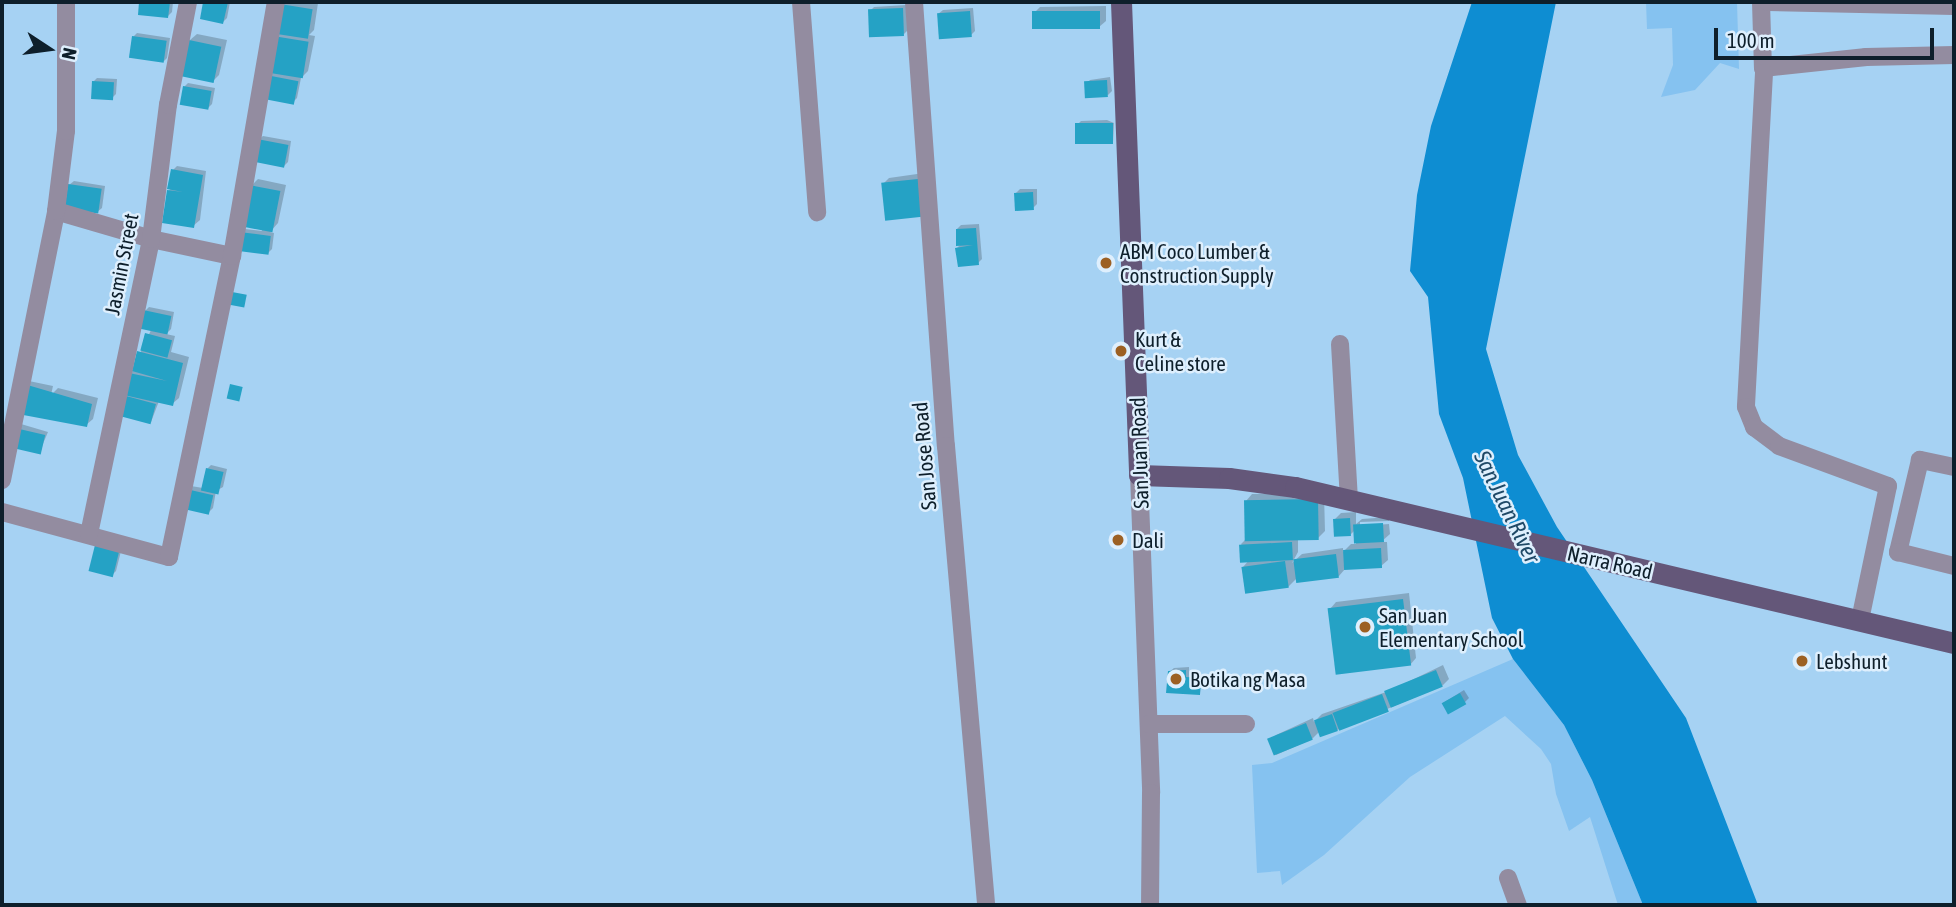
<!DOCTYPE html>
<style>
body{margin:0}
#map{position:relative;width:1956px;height:907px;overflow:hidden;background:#a6d2f3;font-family:"Asap Condensed",sans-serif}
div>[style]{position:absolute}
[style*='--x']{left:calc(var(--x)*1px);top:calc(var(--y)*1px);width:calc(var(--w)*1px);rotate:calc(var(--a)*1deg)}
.green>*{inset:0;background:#85c2f0}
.water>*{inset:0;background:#0e8dd2}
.shadow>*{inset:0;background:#0003}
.building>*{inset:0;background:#25a2c5;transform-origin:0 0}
.minor>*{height:18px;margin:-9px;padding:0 9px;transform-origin:9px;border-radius:9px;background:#938ca0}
.major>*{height:21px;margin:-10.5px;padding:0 10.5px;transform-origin:10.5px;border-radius:10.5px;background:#645779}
.dots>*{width:19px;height:19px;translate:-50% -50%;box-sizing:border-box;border:4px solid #deeffd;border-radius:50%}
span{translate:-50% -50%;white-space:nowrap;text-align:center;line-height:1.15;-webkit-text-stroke:5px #deeffd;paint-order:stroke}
.poi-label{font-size:21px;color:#0e1f2b}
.left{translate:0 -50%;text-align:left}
.street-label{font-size:21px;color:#0e1f2b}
.water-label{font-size:23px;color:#1f4967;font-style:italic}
.frame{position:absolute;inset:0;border:4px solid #0e1f2b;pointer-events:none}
.north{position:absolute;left:14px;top:14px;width:70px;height:70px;-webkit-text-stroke:5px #deeffd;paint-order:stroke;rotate:103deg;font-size:19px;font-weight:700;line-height:28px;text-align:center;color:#0e1f2b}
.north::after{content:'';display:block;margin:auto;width:24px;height:32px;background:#0e1f2b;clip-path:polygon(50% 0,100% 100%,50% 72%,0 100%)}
.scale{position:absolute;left:1714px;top:28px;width:220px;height:32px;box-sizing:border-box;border:4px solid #0e1f2b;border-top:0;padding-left:9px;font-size:21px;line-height:24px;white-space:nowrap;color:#0e1f2b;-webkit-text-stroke:5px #deeffd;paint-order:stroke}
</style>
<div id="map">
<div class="green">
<div style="clip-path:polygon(1646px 2px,1737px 2px,1739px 69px,1720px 63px,1695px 90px,1661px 97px,1673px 65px,1672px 28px,1647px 29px)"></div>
<div style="clip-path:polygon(1513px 659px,1564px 725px,1592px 780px,1643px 905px,1618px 905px,1590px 817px,1569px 831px,1556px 794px,1551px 764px,1541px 749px,1505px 716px,1410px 777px,1324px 855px,1282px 885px,1280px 871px,1257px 873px,1252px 765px,1272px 763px)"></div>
</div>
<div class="water">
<div style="clip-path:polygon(1472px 2px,1556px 2px,1486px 349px,1518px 455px,1557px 527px,1686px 718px,1758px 905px,1643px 905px,1592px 780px,1564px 725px,1513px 659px,1492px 618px,1463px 478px,1439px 414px,1428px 297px,1410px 271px,1417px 195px,1431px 126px)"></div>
</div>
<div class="shadow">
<div style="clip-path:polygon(141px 2px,173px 2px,172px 12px,168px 16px,140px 13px)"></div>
<div style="clip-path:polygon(205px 2px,230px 2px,227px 18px,223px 22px,202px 18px)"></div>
<div style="clip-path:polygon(284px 2px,318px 3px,314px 30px,309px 35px,315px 36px,308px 71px,301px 78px,297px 98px,293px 102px,263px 96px)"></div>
<div style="clip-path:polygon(906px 5px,908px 30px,904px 34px,870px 11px,874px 7px)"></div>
<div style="clip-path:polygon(1106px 6px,1106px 21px,1099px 27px,1033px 14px,1040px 7px)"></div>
<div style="clip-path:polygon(973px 8px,975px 31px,971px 35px,938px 14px,943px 10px)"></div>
<div style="clip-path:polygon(137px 33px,170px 38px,167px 58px,163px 62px,133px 37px)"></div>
<div style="clip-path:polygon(197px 34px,227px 40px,219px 75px,213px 81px,190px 40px)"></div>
<div style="clip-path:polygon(1110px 77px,1112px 91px,1108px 95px,1086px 84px,1090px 80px)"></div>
<div style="clip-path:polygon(97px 78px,117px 79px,116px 94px,112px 98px,93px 82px)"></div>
<div style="clip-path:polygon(188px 83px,215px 88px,212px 104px,208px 108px,184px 87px)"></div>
<div style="clip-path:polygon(1107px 120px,1114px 123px,1113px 142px,1077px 125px,1081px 121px)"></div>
<div style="clip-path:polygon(263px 136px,291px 141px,288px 162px,284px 166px,258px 140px)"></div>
<div style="clip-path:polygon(177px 166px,206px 171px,200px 220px,193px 226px,168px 191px,172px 188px,173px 170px)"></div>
<div style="clip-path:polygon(924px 173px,928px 209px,883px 184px,889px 178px)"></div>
<div style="clip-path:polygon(258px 179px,286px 185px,278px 223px,270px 232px,274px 233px,272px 249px,268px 253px,239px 249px,245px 229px,262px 231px,251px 186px)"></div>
<div style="clip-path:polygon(74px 181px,105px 186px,102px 208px,97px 212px,69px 185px)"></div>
<div style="clip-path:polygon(1020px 189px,1037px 189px,1037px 204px,1033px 208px,1016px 193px)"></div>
<div style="clip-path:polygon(979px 224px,982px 259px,978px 263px,957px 248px,961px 244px,957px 229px,961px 225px)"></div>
<div style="clip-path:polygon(149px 307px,174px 312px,171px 329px,166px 334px,175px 336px,171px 352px,189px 357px,179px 398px,172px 404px,159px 401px,151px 422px,127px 397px,131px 373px,151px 330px,145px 311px)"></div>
<div style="clip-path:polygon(29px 381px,53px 386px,51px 395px,58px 388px,98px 398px,93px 419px,86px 425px,20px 412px)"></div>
<div style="clip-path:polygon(21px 424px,48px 432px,39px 453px,12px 446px)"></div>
<div style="clip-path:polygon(211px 465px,227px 469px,223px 487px,216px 491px,213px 508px,209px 512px,184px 507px,191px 486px,203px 488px,207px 469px)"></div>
<div style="clip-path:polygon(1324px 493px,1325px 531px,1318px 538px,1298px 538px,1298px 552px,1292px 563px,1302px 554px,1343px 548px,1343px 552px,1351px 544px,1356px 544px,1355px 530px,1350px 535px,1335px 519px,1341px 513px,1356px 512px,1356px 524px,1362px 519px,1389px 517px,1389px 521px,1360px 522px,1360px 526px,1389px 524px,1390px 534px,1381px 542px,1387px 542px,1388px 560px,1381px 566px,1345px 569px,1339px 576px,1297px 578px,1288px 587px,1243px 567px,1250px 559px,1241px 544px,1247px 538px,1246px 501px,1252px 494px)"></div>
<div style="clip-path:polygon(123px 543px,116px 571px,112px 575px,91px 570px)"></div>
<div style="clip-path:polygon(1409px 593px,1416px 658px,1410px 665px,1330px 609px,1336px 602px)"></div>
<div style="clip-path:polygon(1443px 665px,1449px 679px,1442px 686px,1337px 730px,1320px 731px,1312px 739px,1276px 755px,1270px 741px,1276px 735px,1313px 718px,1314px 722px,1322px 714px,1389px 691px)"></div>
<div style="clip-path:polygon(1189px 667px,1189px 677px,1202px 677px,1200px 693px,1169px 672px,1174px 668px)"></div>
<div style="clip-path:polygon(1464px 690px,1469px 698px,1465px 702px,1443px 703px)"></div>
</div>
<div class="building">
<div style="clip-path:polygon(139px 2px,170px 2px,168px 18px,138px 15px)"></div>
<div style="clip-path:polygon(203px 2px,228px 2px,223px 24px,200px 19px)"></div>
<div style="left:280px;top:4px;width:33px;height:30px;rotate:9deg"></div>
<div style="left:903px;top:8px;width:28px;height:35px;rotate:88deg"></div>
<div style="left:970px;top:11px;width:26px;height:33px;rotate:86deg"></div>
<div style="left:1100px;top:11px;width:18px;height:68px;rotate:90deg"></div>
<div style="left:132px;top:36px;width:35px;height:22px;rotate:8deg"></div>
<div style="left:273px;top:36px;width:36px;height:37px;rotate:9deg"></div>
<div style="left:189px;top:40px;width:33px;height:37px;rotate:12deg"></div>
<div style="left:266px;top:75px;width:33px;height:24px;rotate:11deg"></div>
<div style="left:1107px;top:80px;width:17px;height:23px;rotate:87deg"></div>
<div style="left:92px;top:81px;width:22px;height:18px;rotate:3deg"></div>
<div style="left:183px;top:86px;width:29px;height:19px;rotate:10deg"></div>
<div style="left:1113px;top:123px;width:21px;height:38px;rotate:90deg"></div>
<div style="left:257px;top:139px;width:32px;height:23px;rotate:11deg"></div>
<div style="clip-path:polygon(171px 169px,203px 175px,194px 228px,162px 223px,167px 190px,183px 192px,167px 189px)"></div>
<div style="left:918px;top:179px;width:38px;height:37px;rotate:84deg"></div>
<div style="left:68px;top:184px;width:34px;height:25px;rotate:8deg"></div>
<div style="left:249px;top:185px;width:32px;height:42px;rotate:11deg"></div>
<div style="left:1033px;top:192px;width:18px;height:19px;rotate:87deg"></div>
<div style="clip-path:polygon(976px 228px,979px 265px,958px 267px,955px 248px,973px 245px,956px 246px,956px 229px)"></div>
<div style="left:239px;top:232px;width:32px;height:19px;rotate:7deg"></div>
<div style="left:232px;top:292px;width:15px;height:13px;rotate:11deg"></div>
<div style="left:143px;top:310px;width:29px;height:19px;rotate:12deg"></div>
<div style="left:145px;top:333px;width:28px;height:18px;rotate:15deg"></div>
<div style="clip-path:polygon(137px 351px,183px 363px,173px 406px,124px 395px,129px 373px,167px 381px,132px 371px)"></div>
<div style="clip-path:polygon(24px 384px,92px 404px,87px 427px,18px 414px)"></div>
<div style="left:230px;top:384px;width:13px;height:15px;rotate:13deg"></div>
<div style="left:126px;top:396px;width:31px;height:21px;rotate:15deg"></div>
<div style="left:15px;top:428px;width:31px;height:20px;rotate:13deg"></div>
<div style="left:206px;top:468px;width:18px;height:23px;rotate:13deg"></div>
<div style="left:186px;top:489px;width:28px;height:20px;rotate:13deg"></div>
<div style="left:1318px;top:499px;width:41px;height:74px;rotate:89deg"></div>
<div style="left:1350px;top:518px;width:18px;height:17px;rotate:87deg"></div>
<div style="left:1383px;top:523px;width:19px;height:30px;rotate:87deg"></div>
<div style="left:96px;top:541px;width:25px;height:31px;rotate:14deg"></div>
<div style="left:1292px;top:542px;width:18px;height:53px;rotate:87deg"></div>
<div style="left:1381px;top:548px;width:20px;height:38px;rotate:87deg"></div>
<div style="left:1336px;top:554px;width:24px;height:43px;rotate:83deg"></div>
<div style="left:1285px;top:561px;width:27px;height:44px;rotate:82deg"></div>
<div style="left:1403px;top:599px;width:67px;height:76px;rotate:83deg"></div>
<div style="clip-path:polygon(1186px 670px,1186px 677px,1201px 678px,1200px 695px,1166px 693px,1168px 671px)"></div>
<div style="left:1436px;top:670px;width:18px;height:56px;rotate:68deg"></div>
<div style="left:1460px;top:693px;width:13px;height:21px;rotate:61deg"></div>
<div style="left:1382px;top:694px;width:19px;height:53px;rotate:69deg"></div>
<div style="left:1332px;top:714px;width:18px;height:19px;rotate:71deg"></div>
<div style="left:1306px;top:723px;width:18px;height:42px;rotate:68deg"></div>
</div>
<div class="minor">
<div style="--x:801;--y:2;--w:211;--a:85.6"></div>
<div style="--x:914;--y:2;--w:445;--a:85.9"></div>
<div style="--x:946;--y:446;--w:461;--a:85"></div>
<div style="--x:1761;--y:2;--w:66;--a:88.3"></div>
<div style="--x:1763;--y:68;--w:104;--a:-6.1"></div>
<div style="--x:1866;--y:57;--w:88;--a:-1.3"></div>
<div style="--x:1768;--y:2;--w:186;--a:1.2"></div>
<div style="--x:1764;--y:73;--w:334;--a:93.1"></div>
<div style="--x:1746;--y:407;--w:22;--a:68"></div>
<div style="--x:1754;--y:427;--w:31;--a:37"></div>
<div style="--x:1779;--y:446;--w:116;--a:20.2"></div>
<div style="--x:1888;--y:486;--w:137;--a:101.8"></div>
<div style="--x:56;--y:211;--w:99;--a:16.4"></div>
<div style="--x:151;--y:239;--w:83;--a:11.9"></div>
<div style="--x:1340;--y:344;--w:154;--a:86.7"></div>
<div style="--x:1954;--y:467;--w:35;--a:-168"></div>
<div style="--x:1920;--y:460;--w:95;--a:103.4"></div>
<div style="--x:1898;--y:552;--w:58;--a:14"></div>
<div style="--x:1139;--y:475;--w:318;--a:87.8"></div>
<div style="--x:1151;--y:793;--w:112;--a:90.5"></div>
<div style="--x:2;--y:480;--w:274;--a:-78.6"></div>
<div style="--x:56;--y:211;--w:81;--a:-82.9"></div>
<div style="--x:66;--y:131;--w:129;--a:-90"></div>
<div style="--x:2;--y:512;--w:173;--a:15.1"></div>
<div style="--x:169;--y:557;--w:308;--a:-78.2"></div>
<div style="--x:232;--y:256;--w:258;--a:-80.2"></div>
<div style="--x:89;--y:534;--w:301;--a:-78.1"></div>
<div style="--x:151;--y:239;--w:135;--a:-82.8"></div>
<div style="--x:168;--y:105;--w:105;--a:-79"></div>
<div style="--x:1149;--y:724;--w:97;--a:0"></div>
<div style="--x:1508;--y:878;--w:29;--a:70"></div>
</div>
<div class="major">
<div style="--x:1121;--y:2;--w:473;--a:87.8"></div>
<div style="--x:1139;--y:475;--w:90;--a:1.9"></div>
<div style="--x:1229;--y:478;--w:67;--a:7.8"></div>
<div style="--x:1295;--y:487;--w:677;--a:13.32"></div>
</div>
<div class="dots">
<div style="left:1106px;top:263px;background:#9c6023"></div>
<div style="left:1121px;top:351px;background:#9c6023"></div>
<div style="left:1118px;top:540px;background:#9c6023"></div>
<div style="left:1365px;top:627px;background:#9c6023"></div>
<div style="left:1802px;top:661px;background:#9c6023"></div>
<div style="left:1176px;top:679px;background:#9c6023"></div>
</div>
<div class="poi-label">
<span class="left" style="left:1120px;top:263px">ABM Coco Lumber &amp;<br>Construction Supply</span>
<span class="left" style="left:1135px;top:351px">Kurt &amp;<br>Celine store</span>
<span class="left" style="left:1132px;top:540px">Dali</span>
<span class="left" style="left:1379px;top:627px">San Juan<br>Elementary School</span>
<span class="left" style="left:1816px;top:661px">Lebshunt</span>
<span class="left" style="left:1190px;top:679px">Botika ng Masa</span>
</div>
<div class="street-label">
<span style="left:121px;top:264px;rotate:-79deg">Jasmin Street</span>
<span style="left:1139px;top:453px;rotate:-92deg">San Juan Road</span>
<span style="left:924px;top:456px;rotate:-95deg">San Jose Road</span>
<span style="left:1610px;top:562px;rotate:13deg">Narra Road</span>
</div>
<div class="water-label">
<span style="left:1507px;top:507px;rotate:64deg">San Juan River</span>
</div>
<div class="frame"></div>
<div class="north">N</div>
<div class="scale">100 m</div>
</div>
